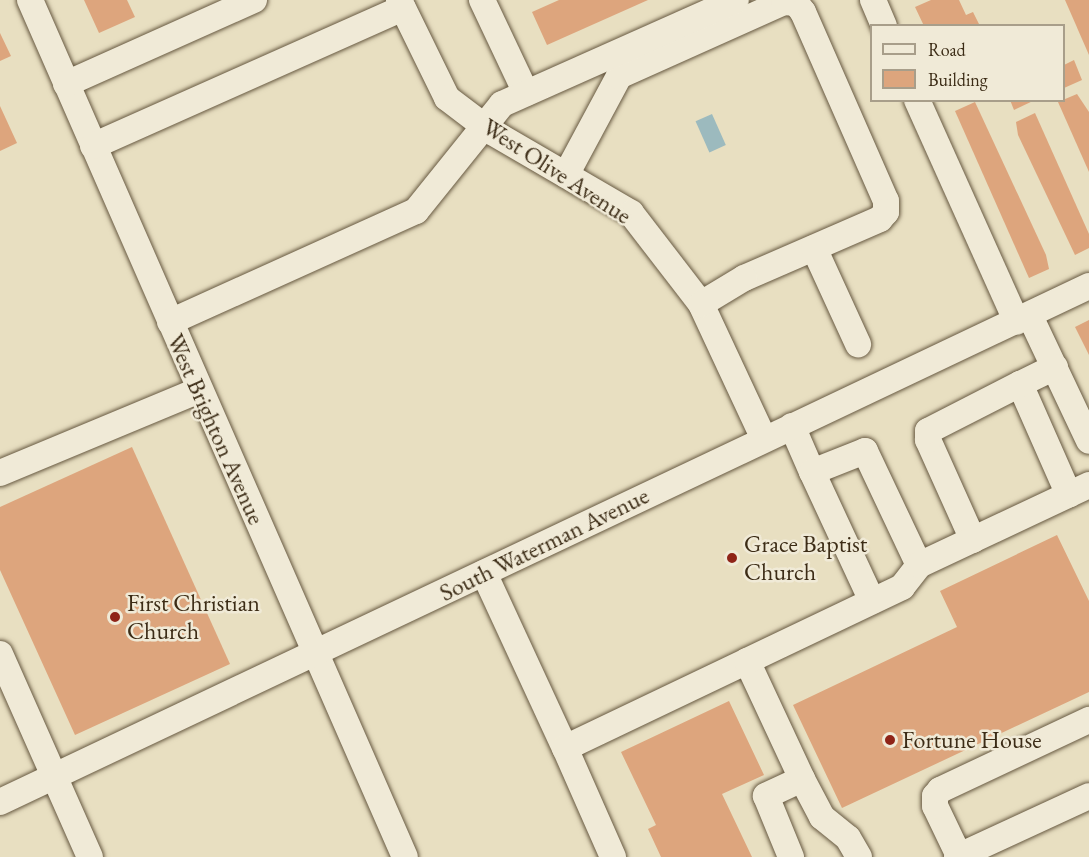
<!DOCTYPE html>
<style>
body{margin:0}
#map{position:relative;width:1089px;height:857px;overflow:hidden;background:#e8dfc1;font-family:"EB Garamond",serif}
div>[style]{position:absolute}
[style*='--x']{left:calc(var(--x)*1px);top:calc(var(--y)*1px);width:calc(var(--w)*1px);rotate:calc(var(--a)*1deg)}
.water>*{inset:0;background:#9cbabe;transform-origin:0 0}
.building>*{inset:0;background:#dda57d}
.roads{filter:drop-shadow(0 0 2px #675941) drop-shadow(0 0 2px #675941)}
.minor>*{height:26px;margin:-13px;padding:0 13px;transform-origin:13px;border-radius:13px;background:#f0ead7}
.dots>*{width:16px;height:16px;translate:-50% -50%;box-sizing:border-box;border:3px solid #f0ead7;border-radius:50%}
span{translate:-50% -50%;white-space:nowrap;text-align:center;line-height:1.15;-webkit-text-stroke:5px #f0ead7;paint-order:stroke}
.street-label{font-size:24px;color:#3c2c16}
.poi-label{font-size:24px;color:#3c2c16}
.left{translate:0 -50%;text-align:left}
.legend{position:absolute;left:870px;top:24px;width:195px;height:78px;box-sizing:border-box;background:#f0ead7;border:2px solid #a89e8a;margin:0;padding:8px 10px;list-style:none;font-size:18px;color:#3c2c16}
.legend li{display:flex;align-items:center;gap:12px;height:30px}
.legend b{width:30px;border:2px solid #a89e8a}
</style>
<div id="map">
<div class="water">
<div style="left:712px;top:114px;width:34px;height:18px;rotate:66deg"></div>
</div>
<div class="building">
<div style="clip-path:polygon(84px 0,127px 0,135px 17px,99px 33px)"></div>
<div style="clip-path:polygon(559px 0,648px 0,547px 45px,532px 12px)"></div>
<div style="clip-path:polygon(931px 0,959px 0,966px 15px,973px 12px,980px 26px,924px 26px,915px 7px)"></div>
<div style="clip-path:polygon(1065px 0,1089px 0,1089px 55px)"></div>
<div style="clip-path:polygon(0 33px,11px 56px,0 61px)"></div>
<div style="clip-path:polygon(1074px 60px,1082px 80px,1064px 88px,1064px 65px)"></div>
<div style="clip-path:polygon(1077px 94px,1089px 112px,1089px 172px,1058px 102px)"></div>
<div style="clip-path:polygon(1010px 100px,1035px 100px,1014px 110px)"></div>
<div style="clip-path:polygon(975px 102px,1046px 255px,1049px 269px,1029px 278px,955px 111px)"></div>
<div style="clip-path:polygon(0 106px,17px 143px,0 151px)"></div>
<div style="clip-path:polygon(1035px 113px,1089px 234px,1089px 248px,1075px 255px,1018px 135px,1016px 122px)"></div>
<div style="clip-path:polygon(1089px 320px,1089px 355px,1075px 327px)"></div>
<div style="clip-path:polygon(132px 447px,230px 664px,75px 735px,0 570px,0 507px)"></div>
<div style="clip-path:polygon(1057px 535px,1089px 601px,1089px 692px,842px 808px,793px 705px,957px 627px,940px 591px)"></div>
<div style="clip-path:polygon(729px 701px,764px 775px,722px 794px,752px 857px,661px 857px,648px 829px,656px 825px,621px 752px)"></div>
</div>
<div class="roads">
<div class="minor">
<div style="--x:30;--y:0;--w:935;--a:66.37"></div>
<div style="--x:399;--y:0;--w:109;--a:63.9"></div>
<div style="--x:447;--y:98;--w:56;--a:37.1"></div>
<div style="--x:492;--y:132;--w:161;--a:30.2"></div>
<div style="--x:631;--y:213;--w:115;--a:52.4"></div>
<div style="--x:701;--y:304;--w:149;--a:65"></div>
<div style="--x:482;--y:0;--w:103;--a:64.7"></div>
<div style="--x:873;--y:0;--w:28;--a:67"></div>
<div style="--x:66;--y:84;--w:206;--a:-24.1"></div>
<div style="--x:917;--y:100;--w:243;--a:65.8"></div>
<div style="--x:93;--y:146;--w:339;--a:-24"></div>
<div style="--x:566;--y:175;--w:112;--a:-61.8"></div>
<div style="--x:619;--y:76;--w:181;--a:-24.2"></div>
<div style="--x:784;--y:2;--w:12;--a:5"></div>
<div style="--x:796;--y:3;--w:11;--a:52"></div>
<div style="--x:803;--y:12;--w:206;--a:66.3"></div>
<div style="--x:886;--y:201;--w:11;--a:90"></div>
<div style="--x:886;--y:212;--w:9;--a:131"></div>
<div style="--x:880;--y:219;--w:148;--a:156.5"></div>
<div style="--x:744;--y:278;--w:50;--a:148.8"></div>
<div style="--x:814;--y:248;--w:106;--a:65.4"></div>
<div style="--x:1030;--y:316;--w:138;--a:64.7"></div>
<div style="--x:170;--y:322;--w:270;--a:-24.3"></div>
<div style="--x:416;--y:211;--w:137;--a:-51.2"></div>
<div style="--x:502;--y:104;--w:256;--a:-24"></div>
<div style="--x:1055;--y:367;--w:39;--a:154"></div>
<div style="--x:1020;--y:384;--w:121;--a:66.2"></div>
<div style="--x:792;--y:426;--w:50;--a:66.5"></div>
<div style="--x:0;--y:473;--w:216;--a:-22.6"></div>
<div style="--x:973;--y:540;--w:110;--a:-114.2"></div>
<div style="--x:928;--y:440;--w:9;--a:-90"></div>
<div style="--x:928;--y:431;--w:103;--a:-27.1"></div>
<div style="--x:484;--y:573;--w:193;--a:65.2"></div>
<div style="--x:565;--y:748;--w:202;--a:-25.5"></div>
<div style="--x:747;--y:661;--w:130;--a:65"></div>
<div style="--x:802;--y:779;--w:40;--a:155"></div>
<div style="--x:766;--y:796;--w:66;--a:67.7"></div>
<div style="--x:872;--y:601;--w:142;--a:-114.9"></div>
<div style="--x:812;--y:472;--w:57;--a:-21.6"></div>
<div style="--x:865;--y:451;--w:126;--a:64.7"></div>
<div style="--x:0;--y:654;--w:222;--a:66.1"></div>
<div style="--x:747;--y:661;--w:172;--a:-25.5"></div>
<div style="--x:902;--y:587;--w:28;--a:-52"></div>
<div style="--x:919;--y:565;--w:188;--a:-25.2"></div>
<div style="--x:565;--y:748;--w:119;--a:66.2"></div>
<div style="--x:802;--y:779;--w:43;--a:62.2"></div>
<div style="--x:822;--y:817;--w:33;--a:39"></div>
<div style="--x:848;--y:838;--w:22;--a:60"></div>
<div style="--x:0;--y:802;--w:1205;--a:-25.35"></div>
<div style="--x:959;--y:856;--w:55;--a:-115.6"></div>
<div style="--x:935;--y:806;--w:10;--a:-90"></div>
<div style="--x:935;--y:796;--w:8;--a:-50"></div>
<div style="--x:940;--y:790;--w:165;--a:-25.2"></div>
<div style="--x:957;--y:857;--w:145;--a:-24.8"></div>
</div>
</div>
<div class="dots">
<div style="left:732px;top:558px;background:#8f2418"></div>
<div style="left:115px;top:617px;background:#8f2418"></div>
<div style="left:890px;top:740px;background:#8f2418"></div>
</div>
<div class="street-label">
<span style="left:557px;top:171px;rotate:33deg">West Olive Avenue</span>
<span style="left:216px;top:429px;rotate:66deg">West Brighton Avenue</span>
<span style="left:544px;top:544px;rotate:-26deg">South Waterman Avenue</span>
</div>
<div class="poi-label">
<span class="left" style="left:744px;top:558px">Grace Baptist<br>Church</span>
<span class="left" style="left:127px;top:617px">First Christian<br>Church</span>
<span class="left" style="left:902px;top:740px">Fortune House</span>
</div>
<ul class="legend">
<li><b style="height:8px;background:#f0ead7"></b>Road</li>
<li><b style="height:16px;background:#dda57d"></b>Building</li>
</ul>
</div>
